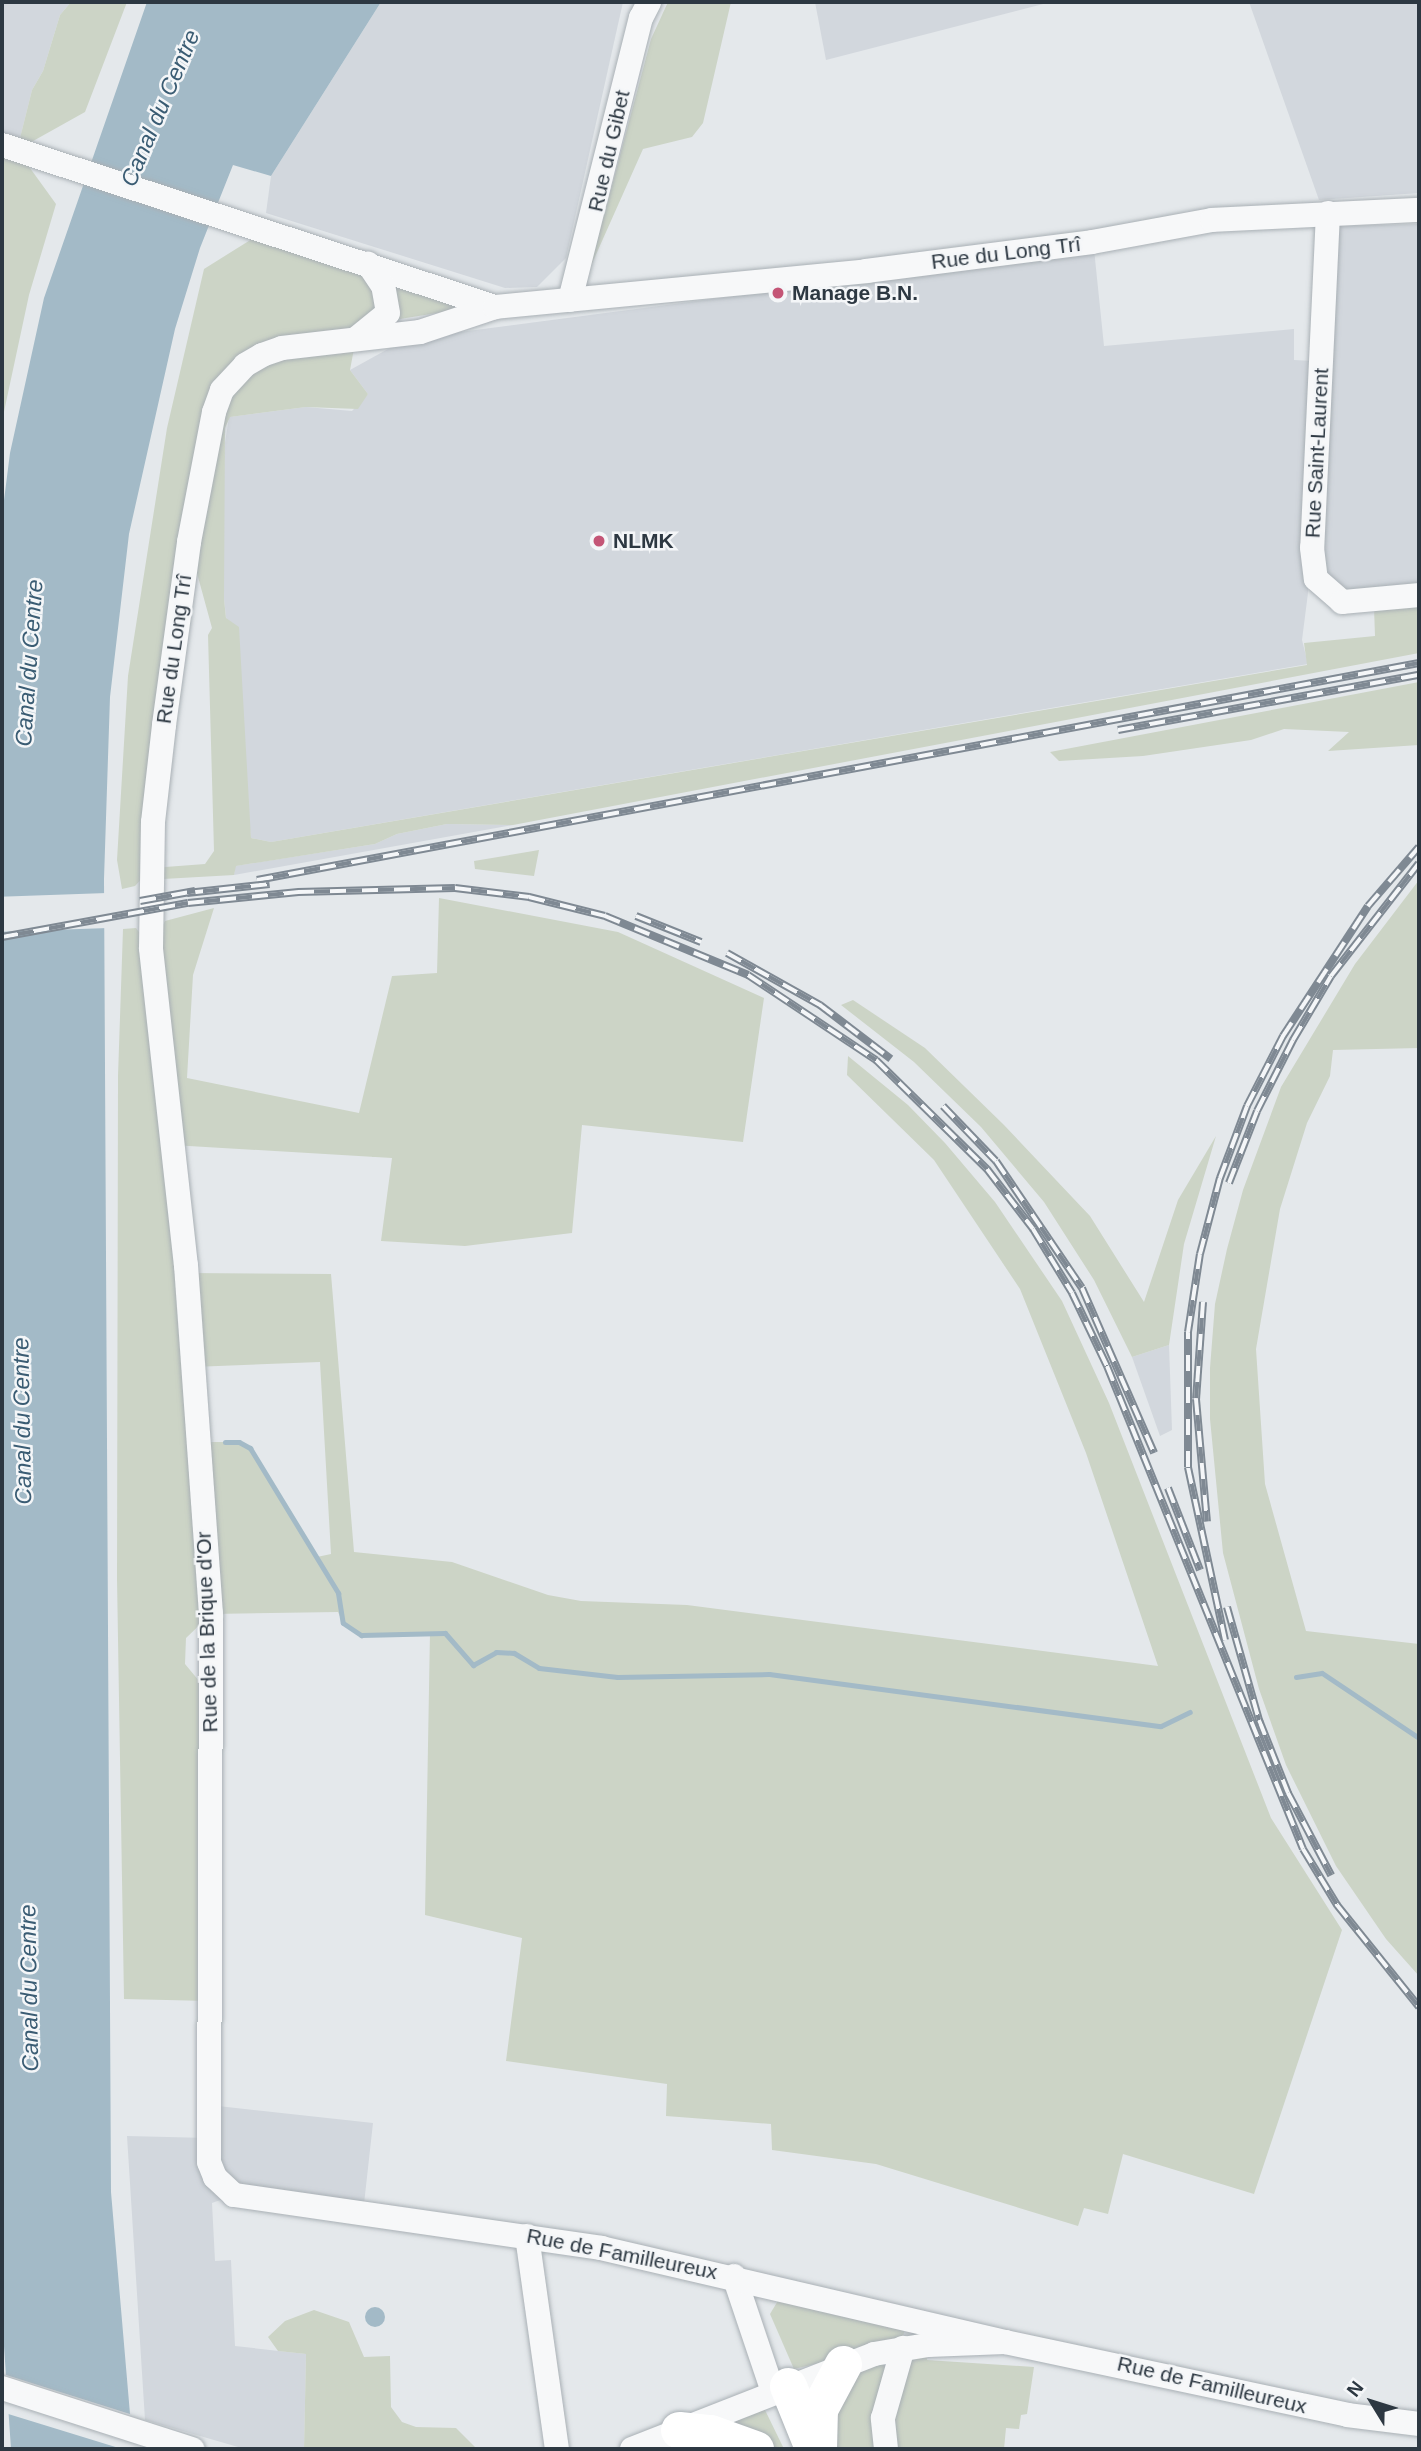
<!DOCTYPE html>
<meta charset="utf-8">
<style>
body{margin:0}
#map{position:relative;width:1421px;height:2451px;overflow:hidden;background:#e4e8eb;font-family:Arial,sans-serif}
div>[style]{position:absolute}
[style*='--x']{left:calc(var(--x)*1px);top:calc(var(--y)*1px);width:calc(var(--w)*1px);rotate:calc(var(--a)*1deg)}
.built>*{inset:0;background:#d2d7dd}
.green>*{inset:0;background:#ccd4c6}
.water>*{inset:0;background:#a3bac7}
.round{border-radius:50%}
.pier>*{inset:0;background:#e4e8eb;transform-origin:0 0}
.stream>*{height:5px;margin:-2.5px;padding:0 2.5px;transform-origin:2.5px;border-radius:2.5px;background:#a3bac7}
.roads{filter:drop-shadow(0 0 2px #a9b0b5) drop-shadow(0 0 2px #a9b0b5)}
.minor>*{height:24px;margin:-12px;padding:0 12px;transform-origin:12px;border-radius:12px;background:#f7f8f9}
.highway>*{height:37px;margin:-18.5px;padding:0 18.5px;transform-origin:18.5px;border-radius:18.5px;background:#fff}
.rail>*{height:8px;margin-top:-4px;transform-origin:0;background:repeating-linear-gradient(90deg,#f4f6f8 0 16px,#7f8993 0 32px);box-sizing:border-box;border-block:2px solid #7f8993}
.dots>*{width:19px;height:19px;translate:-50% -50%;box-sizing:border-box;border:4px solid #f4f6f8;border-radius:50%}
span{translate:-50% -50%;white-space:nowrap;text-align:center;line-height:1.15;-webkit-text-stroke:5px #f4f6f8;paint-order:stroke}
.street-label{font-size:21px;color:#2d3842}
.poi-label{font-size:21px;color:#2d3842;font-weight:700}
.left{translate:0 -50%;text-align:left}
.water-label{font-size:23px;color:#3a5c73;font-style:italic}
.frame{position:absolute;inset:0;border:4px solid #2d3842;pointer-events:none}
.north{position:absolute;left:1337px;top:2367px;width:70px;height:70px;-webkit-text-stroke:5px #f4f6f8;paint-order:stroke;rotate:308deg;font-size:19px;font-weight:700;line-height:28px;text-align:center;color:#2d3842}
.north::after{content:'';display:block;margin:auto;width:24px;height:32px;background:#2d3842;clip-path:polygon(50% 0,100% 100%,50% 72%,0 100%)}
</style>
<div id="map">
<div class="built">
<div style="clip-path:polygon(2px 2px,71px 2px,60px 15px,43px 71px,32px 90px,17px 150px,2px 146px)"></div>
<div style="clip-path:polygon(381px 2px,623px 2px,566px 258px,537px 287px,505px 288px,266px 213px,271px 176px)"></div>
<div style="clip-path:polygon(815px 2px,1051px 2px,826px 60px)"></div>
<div style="clip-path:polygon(1249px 2px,1419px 2px,1419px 193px,1319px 200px)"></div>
<div style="clip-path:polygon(1419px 224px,1419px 586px,1345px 597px,1329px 576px,1320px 545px,1333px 226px)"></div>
<div style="clip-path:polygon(1094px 249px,1104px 346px,1294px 329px,1294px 360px,1314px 361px,1308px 593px,1302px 640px,1308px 664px,271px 842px,251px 838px,224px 599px,224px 449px,229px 417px,306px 407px,352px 411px,368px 394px,350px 370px,406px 339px)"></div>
<div style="clip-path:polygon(447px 824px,513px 825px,234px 875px,235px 866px,375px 844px,397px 834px)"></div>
<div style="clip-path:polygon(1169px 1345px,1172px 1430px,1160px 1436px,1132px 1357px)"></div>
<div style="clip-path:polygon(209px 2105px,373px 2123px,363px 2213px,234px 2195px,212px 2203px,215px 2261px,231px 2260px,235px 2346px,306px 2354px,304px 2449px,245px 2449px,145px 2420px,127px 2136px,208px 2138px)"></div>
</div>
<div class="green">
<div style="clip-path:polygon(71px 2px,127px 2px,85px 112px,17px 150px,56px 204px,29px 295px,2px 421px,2px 146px,17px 150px,32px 90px,43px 71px,60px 15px)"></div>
<div style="clip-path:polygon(668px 2px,731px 2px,703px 123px,692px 137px,643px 149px,590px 268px,651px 39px)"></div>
<div style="clip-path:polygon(evenodd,263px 232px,457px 305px,455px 310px,382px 322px,356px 338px,350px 370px,368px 394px,358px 409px,306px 407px,230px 417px,225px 428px,224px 599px,226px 618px,239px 627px,251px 838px,271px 842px,1307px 665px,1304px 643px,1375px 636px,1374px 608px,1419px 597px,1419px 653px,513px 825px,447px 824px,397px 834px,375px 844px,236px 866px,234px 875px,163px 879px,152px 868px,135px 886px,122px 889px,117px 860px,128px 676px,167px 428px,204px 269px,263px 232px,189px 544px,212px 628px,208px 635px,214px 851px,205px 864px,152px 868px,189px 544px)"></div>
<div style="clip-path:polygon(1419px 682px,1419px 745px,1328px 751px,1349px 732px,1284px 729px,1251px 740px,1143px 756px,1059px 761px,1050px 752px)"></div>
<div style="clip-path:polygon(539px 850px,534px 876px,475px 869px,474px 861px)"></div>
<div style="clip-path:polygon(1419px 880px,1419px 1048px,1333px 1050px,1330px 1076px,1307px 1123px,1280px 1209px,1256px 1349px,1265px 1484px,1306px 1631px,1419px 1644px,1419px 1976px,1386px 1939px,1336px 1866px,1286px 1765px,1259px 1689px,1223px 1553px,1210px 1419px,1210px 1368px,1215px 1304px,1227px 1249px,1243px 1190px,1281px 1087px,1355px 964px)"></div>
<div style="clip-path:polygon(evenodd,439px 898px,618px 932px,764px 998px,743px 1142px,582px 1125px,572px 1233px,465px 1246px,381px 1241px,392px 1158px,172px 1145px,186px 1273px,331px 1274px,354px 1552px,452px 1562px,548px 1595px,581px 1601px,687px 1605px,1158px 1666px,1086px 1453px,1020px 1289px,934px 1160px,847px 1075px,848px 1056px,908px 1105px,945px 1143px,995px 1202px,1062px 1301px,1109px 1403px,1271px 1818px,1342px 1930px,1254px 2194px,1123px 2154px,1108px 2214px,1084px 2208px,1078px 2226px,876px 2164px,772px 2150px,771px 2124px,666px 2116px,667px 2084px,506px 2061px,522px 1938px,425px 1915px,430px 1632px,361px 1635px,343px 1623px,338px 1612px,211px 1614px,186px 1638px,185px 1664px,200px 1682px,209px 2001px,124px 1999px,117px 1579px,118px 1076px,123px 929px,136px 928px,151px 948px,165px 921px,214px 908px,193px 975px,187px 1078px,359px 1113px,392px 976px,437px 973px,439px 898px,320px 1362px,331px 1554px,317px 1557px,250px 1448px,239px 1442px,198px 1442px,193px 1367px,320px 1362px)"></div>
<div style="clip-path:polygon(853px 1000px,925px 1048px,1004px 1125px,1090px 1216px,1144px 1302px,1178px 1200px,1216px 1136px,1184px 1244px,1169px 1345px,1132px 1357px,1094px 1280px,1044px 1202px,981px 1127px,914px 1062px,841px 1005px)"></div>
<div style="clip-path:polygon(779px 2299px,903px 2327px,904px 2333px,902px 2338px,841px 2358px,794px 2369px,770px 2314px)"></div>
<div style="clip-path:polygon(314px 2310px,349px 2322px,364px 2357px,390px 2356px,391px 2407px,402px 2422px,416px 2427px,456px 2428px,477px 2449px,304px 2449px,306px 2354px,278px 2351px,268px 2337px,285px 2321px)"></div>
<div style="clip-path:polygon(928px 2345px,927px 2360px,1034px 2367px,1027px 2414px,1021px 2415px,1019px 2429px,1006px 2428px,1004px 2449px,831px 2449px,829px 2418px,860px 2370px,882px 2362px,888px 2370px,903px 2348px)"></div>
<div style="clip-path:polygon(762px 2409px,765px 2410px,784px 2449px,768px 2449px,724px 2427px)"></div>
</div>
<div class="water">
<div style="clip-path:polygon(147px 2px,381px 2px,271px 176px,233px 165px,200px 248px,175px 329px,129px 534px,110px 697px,104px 879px,111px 2192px,133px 2449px,11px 2449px,2px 2317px,2px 516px,10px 453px,44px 298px)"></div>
<div class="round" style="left:365px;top:2307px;width:20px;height:20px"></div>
</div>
<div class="pier">
<div style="left:107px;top:893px;width:35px;height:107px;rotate:88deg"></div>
<div style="clip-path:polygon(3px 2374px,133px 2415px,136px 2449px,122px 2449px,5px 2413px)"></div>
</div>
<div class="stream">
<div style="--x:225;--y:1442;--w:14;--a:0"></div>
<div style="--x:239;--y:1442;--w:13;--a:29"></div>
<div style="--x:250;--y:1448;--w:170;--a:58.7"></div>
<div style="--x:338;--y:1593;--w:30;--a:81"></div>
<div style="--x:343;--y:1623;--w:22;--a:34"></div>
<div style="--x:361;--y:1635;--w:84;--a:-1.4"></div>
<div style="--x:445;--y:1633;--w:43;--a:48.8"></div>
<div style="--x:473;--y:1665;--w:26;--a:-29"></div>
<div style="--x:496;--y:1652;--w:18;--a:3"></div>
<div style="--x:514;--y:1653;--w:29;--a:31"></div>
<div style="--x:539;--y:1668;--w:79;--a:6.6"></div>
<div style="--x:617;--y:1677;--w:152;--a:-1.1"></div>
<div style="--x:769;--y:1674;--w:395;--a:7.6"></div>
<div style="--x:1161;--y:1726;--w:32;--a:-26"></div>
<div style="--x:1296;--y:1677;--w:26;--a:-9"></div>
<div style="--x:1322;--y:1673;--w:117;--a:33.8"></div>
</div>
<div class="roads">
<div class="minor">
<div style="--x:2;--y:145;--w:519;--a:18.19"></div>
<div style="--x:1328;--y:213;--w:335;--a:92.7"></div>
<div style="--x:1312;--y:548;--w:31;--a:83"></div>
<div style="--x:1316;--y:579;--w:35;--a:41"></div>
<div style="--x:1342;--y:602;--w:77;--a:-5.2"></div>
<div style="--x:570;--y:300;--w:291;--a:-75.9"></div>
<div style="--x:641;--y:18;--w:18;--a:-63"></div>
<div style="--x:358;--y:337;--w:38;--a:-39"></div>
<div style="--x:388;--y:313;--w:27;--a:-100"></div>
<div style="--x:383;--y:286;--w:27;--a:-124"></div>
<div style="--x:527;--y:2236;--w:215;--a:82"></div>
<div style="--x:734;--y:2276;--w:122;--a:71.4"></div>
<div style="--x:1005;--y:2342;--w:414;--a:-166.9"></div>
<div style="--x:602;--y:2248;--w:372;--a:-171.8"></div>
<div style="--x:234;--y:2195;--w:26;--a:-137"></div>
<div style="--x:215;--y:2177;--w:16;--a:-112"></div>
<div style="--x:209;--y:2162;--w:548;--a:-89.79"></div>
<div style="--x:211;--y:1614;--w:349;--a:-94.1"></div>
<div style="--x:186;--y:1266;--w:320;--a:-96.3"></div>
<div style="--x:151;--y:948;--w:126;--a:-89.1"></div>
<div style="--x:153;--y:822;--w:98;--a:-83.5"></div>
<div style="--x:164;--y:725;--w:185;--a:-82.2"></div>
<div style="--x:189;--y:542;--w:132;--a:-79.1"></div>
<div style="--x:214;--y:412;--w:23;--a:-70"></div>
<div style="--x:222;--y:390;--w:34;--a:-47"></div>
<div style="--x:245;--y:365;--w:20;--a:-30"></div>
<div style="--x:262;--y:355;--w:21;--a:-19"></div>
<div style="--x:282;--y:348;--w:139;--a:-6.6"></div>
<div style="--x:420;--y:332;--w:79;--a:-18.4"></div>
<div style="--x:495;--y:307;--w:373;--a:-5.5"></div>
<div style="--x:866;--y:271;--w:228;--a:-7.3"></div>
<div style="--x:1092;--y:242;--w:122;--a:-10.4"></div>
<div style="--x:1212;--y:220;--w:207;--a:-2.8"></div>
<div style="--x:2;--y:2388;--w:200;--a:17.8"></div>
<div style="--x:632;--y:2449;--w:260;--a:-21.4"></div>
<div style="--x:874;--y:2354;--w:55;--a:-9.5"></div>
<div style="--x:928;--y:2345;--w:77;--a:-2.2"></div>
<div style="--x:1005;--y:2342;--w:350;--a:12"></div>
<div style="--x:1347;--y:2415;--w:73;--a:7.1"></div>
<div style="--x:886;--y:2449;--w:31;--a:-96"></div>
<div style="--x:883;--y:2418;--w:73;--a:-74.1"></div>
</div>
<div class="highway">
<div style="--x:788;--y:2386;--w:67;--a:68"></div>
<div style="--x:679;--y:2430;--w:31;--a:6"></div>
<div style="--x:710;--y:2433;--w:48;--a:19.6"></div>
<div style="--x:818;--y:2449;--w:40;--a:-88.6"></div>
<div style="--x:819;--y:2409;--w:51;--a:-61.9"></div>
</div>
</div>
<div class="rail">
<div style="--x:1118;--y:730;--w:306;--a:-10.4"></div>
<div style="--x:257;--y:880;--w:1182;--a:-10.58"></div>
<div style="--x:187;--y:893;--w:83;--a:-6.2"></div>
<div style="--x:140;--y:901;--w:56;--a:-10.3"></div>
<div style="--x:636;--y:916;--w:70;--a:21.8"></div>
<div style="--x:2;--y:937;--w:189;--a:-10.4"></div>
<div style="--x:188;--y:903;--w:111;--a:-5.7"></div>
<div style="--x:298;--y:892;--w:157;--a:-1.5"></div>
<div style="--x:455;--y:888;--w:75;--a:6.9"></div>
<div style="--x:529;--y:897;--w:78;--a:14"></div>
<div style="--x:605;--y:916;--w:155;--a:22.4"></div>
<div style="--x:748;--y:975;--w:154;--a:33.6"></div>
<div style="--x:876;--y:1060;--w:156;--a:44.5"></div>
<div style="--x:987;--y:1169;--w:76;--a:52.5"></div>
<div style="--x:1033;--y:1229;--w:75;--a:58.6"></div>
<div style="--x:1072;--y:1293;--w:81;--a:64.4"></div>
<div style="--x:1107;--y:1366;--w:521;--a:67.91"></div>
<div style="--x:1303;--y:1849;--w:66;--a:58.7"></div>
<div style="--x:1337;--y:1905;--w:131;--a:51.2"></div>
<div style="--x:727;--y:953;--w:107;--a:29.2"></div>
<div style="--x:820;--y:1005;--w:89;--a:37.3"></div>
<div style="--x:943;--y:1106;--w:76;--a:46.1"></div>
<div style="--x:996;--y:1161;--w:153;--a:55.9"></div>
<div style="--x:1082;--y:1288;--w:180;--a:66.4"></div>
<div style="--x:1229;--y:1183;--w:77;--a:-68.7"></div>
<div style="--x:1257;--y:1111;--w:80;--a:-63.1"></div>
<div style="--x:1293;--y:1040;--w:74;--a:-59.3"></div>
<div style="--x:1331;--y:976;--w:143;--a:-52.1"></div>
<div style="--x:1203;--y:1302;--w:97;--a:94.1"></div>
<div style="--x:1196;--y:1399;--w:123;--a:84.9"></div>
<div style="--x:1168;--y:1488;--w:88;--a:68.7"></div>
<div style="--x:1227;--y:1607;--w:122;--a:74.2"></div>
<div style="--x:1225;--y:1640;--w:177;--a:-102.1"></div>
<div style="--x:1188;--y:1467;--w:135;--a:-90"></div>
<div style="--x:1188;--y:1332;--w:79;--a:-81.3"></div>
<div style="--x:1200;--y:1254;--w:79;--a:-75.3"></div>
<div style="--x:1220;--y:1178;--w:77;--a:-69.4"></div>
<div style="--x:1247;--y:1106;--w:79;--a:-62.8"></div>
<div style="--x:1283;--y:1036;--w:155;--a:-56.8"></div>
<div style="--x:1368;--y:906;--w:78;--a:-49.2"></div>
<div style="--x:1259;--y:1720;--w:79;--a:68.3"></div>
<div style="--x:1288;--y:1793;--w:93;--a:62.3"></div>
</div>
<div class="dots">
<div style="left:778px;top:293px;background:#c45576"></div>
<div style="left:599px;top:541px;background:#c45576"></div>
</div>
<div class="street-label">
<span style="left:609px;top:151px;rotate:-77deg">Rue du Gibet</span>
<span style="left:1006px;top:253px;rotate:-7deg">Rue du Long Trî</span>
<span style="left:1317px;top:453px;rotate:-87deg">Rue Saint-Laurent</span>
<span style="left:174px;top:649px;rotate:-82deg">Rue du Long Trî</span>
<span style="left:207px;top:1632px;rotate:-92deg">Rue de la Brique d'Or</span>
<span style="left:622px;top:2254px;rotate:11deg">Rue de Familleureux</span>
<span style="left:1212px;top:2385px;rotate:13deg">Rue de Familleureux</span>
</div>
<div class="poi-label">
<span class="left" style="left:792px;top:293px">Manage B.N.</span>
<span class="left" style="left:613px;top:541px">NLMK</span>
</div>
<div class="water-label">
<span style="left:160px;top:108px;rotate:-67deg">Canal du Centre</span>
<span style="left:29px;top:663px;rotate:-86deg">Canal du Centre</span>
<span style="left:22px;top:1421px;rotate:-91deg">Canal du Centre</span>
<span style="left:29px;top:1988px;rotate:-91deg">Canal du Centre</span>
</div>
<div class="frame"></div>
<div class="north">N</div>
</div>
